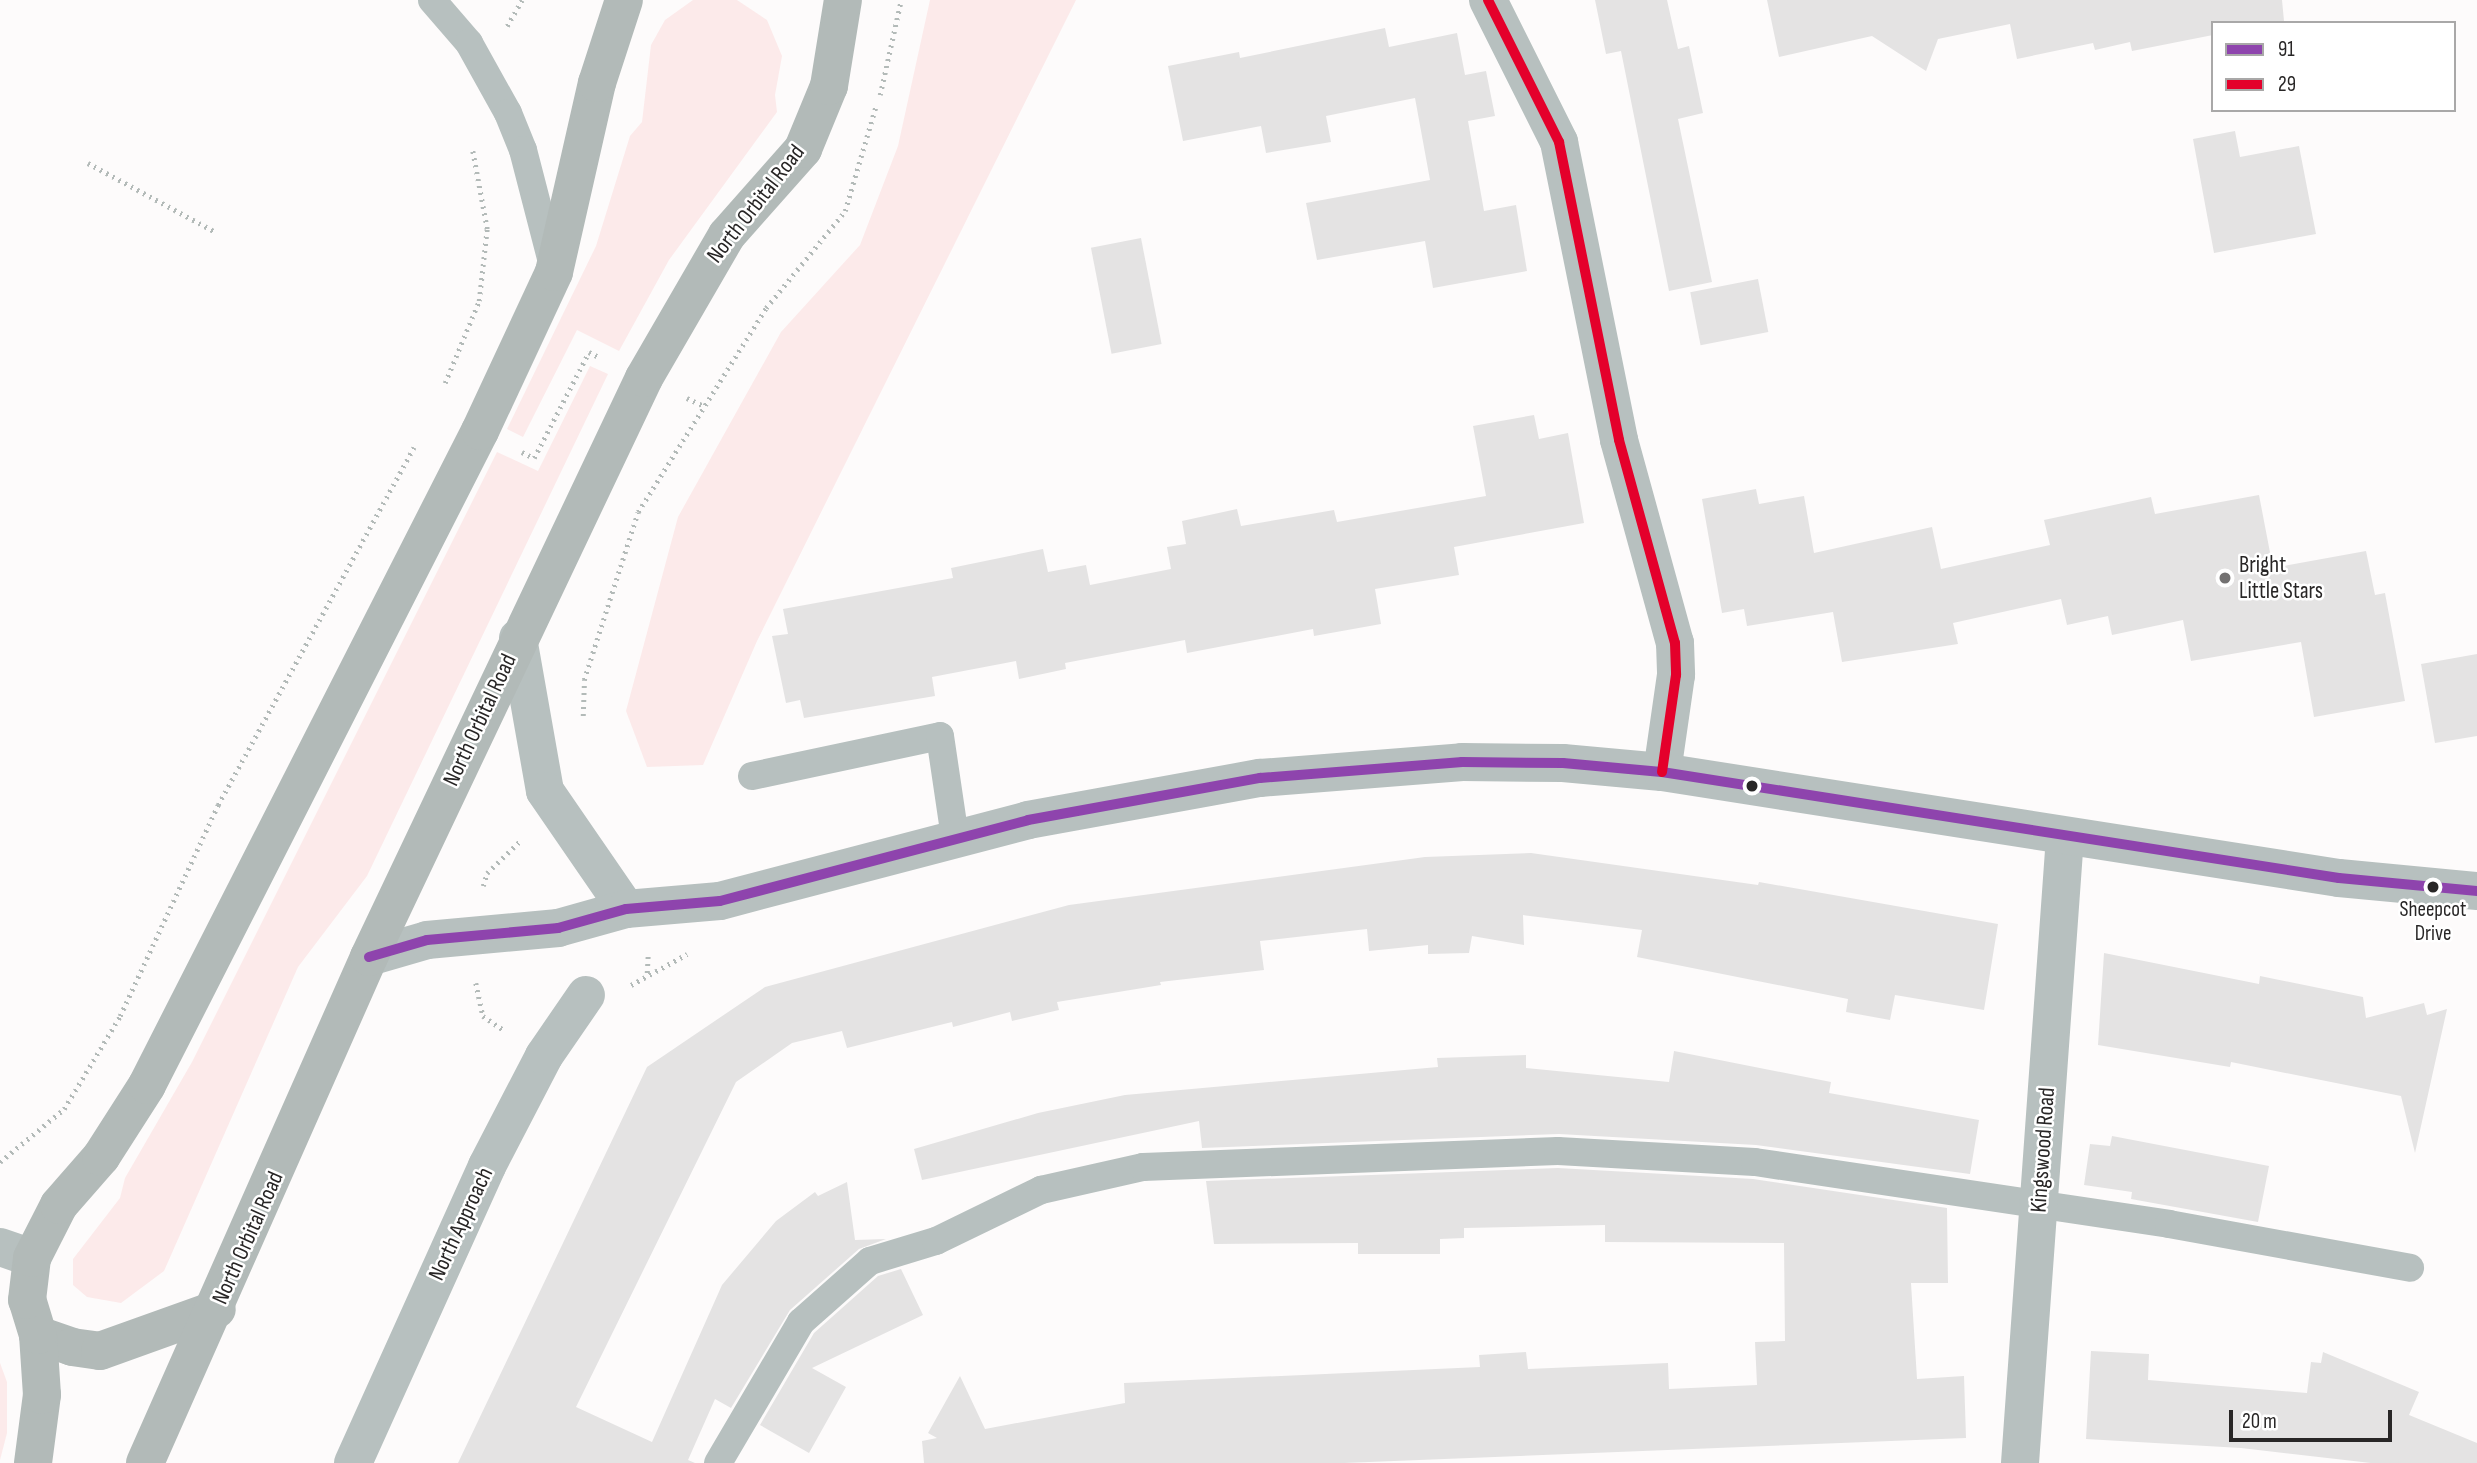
<!DOCTYPE html>
<style>
body{margin:0}
#map{position:relative;width:2477px;height:1463px;overflow:hidden;background:#fdfbfb;font-family:"Sofia Sans Condensed",sans-serif}
div>[style]{position:absolute}
[style*='--x']{left:calc(var(--x)*1px);top:calc(var(--y)*1px);width:calc(var(--w)*1px);rotate:calc(var(--a)*1deg)}
.green>*{inset:0;background:#fceaea}
.building>*{inset:0;background:#e4e3e3;transform-origin:0 0}
.path>*{height:4.5px;margin-top:-2.25px;transform-origin:0;background:repeating-linear-gradient(90deg,#b3bab8 0 2px,transparent 0 7px)}
.service>*{height:28px;margin:-14px;padding:0 14px;transform-origin:14px;border-radius:14px;background:#b7c0bf}
.minor>*{height:38px;margin:-19px;padding:0 19px;transform-origin:19px;border-radius:19px;background:#b7c0bf}
.tertiary>*{height:38px;margin:-19px;padding:0 19px;transform-origin:19px;border-radius:19px;background:#b7c0bf}
.trunk>*{height:38px;margin:-19px;padding:0 19px;transform-origin:19px;border-radius:19px;background:#b2bab8}
.bus-1>*{height:10px;margin:-5px;padding:0 5px;transform-origin:5px;border-radius:5px;background:#8e44ad}
.bus-2>*{height:10px;margin:-5px;padding:0 5px;transform-origin:5px;border-radius:5px;background:#e4002b}
.dots>*{width:19px;height:19px;translate:-50% -50%;box-sizing:border-box;border:4px solid #fff;border-radius:50%}
span{translate:-50% -50%;white-space:nowrap;text-align:center;line-height:1.15;-webkit-text-stroke:5px #fff;paint-order:stroke}
.bus-label{font-size:21px;color:#282626}
.street-label{font-size:23px;color:#282626}
.poi-label{font-size:23px;color:#282626}
.left{translate:0 -50%;text-align:left}
.legend{position:absolute;left:2211px;top:21px;width:245px;height:91px;box-sizing:border-box;background:#fff;border:2px solid #a9a8a8;margin:0;padding:9px 12px;list-style:none;font-size:21px;color:#282626}
.legend li{display:flex;align-items:center;gap:14px;height:35px}
.legend b{width:35px;border:2px solid #a9a8a8}
.scale{position:absolute;left:2229px;top:1410px;width:163px;height:32px;box-sizing:border-box;border:4px solid #282626;border-top:0;padding-left:9px;font-size:21px;line-height:24px;white-space:nowrap;color:#282626;-webkit-text-stroke:5px #fff;paint-order:stroke}
</style>
<div id="map">
<div class="green">
<div style="clip-path:polygon(693px 0,737px 0,767px 20px,782px 56px,775px 95px,777px 112px,669px 260px,619px 351px,577px 330px,523px 437px,507px 429px,596px 246px,630px 136px,642px 122px,651px 45px,665px 20px)"></div>
<div style="clip-path:polygon(930px 0,1076px 0,757px 641px,703px 765px,647px 767px,626px 711px,678px 517px,781px 332px,860px 245px,898px 146px)"></div>
<div style="clip-path:polygon(590px 366px,608px 374px,367px 876px,298px 967px,164px 1271px,121px 1303px,87px 1297px,73px 1285px,73px 1259px,120px 1198px,125px 1178px,192px 1062px,497px 452px,538px 471px)"></div>
<div style="clip-path:polygon(0 1363px,7px 1382px,7px 1433px,0 1460px)"></div>
</div>
<div class="building">
<div style="clip-path:polygon(1595px 0,1667px 0,1678px 49px,1689px 46px,1703px 113px,1678px 119px,1712px 282px,1669px 291px,1621px 51px,1606px 54px)"></div>
<div style="clip-path:polygon(1767px 0,2282px 0,2284px 21px,2213px 23px,2213px 35px,2132px 51px,2130px 42px,2095px 50px,2093px 43px,2017px 59px,2010px 24px,1938px 39px,1926px 71px,1872px 36px,1779px 57px)"></div>
<div style="clip-path:polygon(1385px 28px,1389px 47px,1457px 33px,1465px 75px,1486px 71px,1495px 116px,1468px 121px,1484px 211px,1516px 205px,1527px 271px,1433px 288px,1425px 241px,1317px 260px,1306px 203px,1430px 180px,1415px 98px,1326px 116px,1331px 142px,1266px 153px,1261px 126px,1183px 141px,1168px 66px,1239px 52px,1240px 58px)"></div>
<div style="clip-path:polygon(2235px 131px,2240px 157px,2299px 146px,2316px 234px,2214px 253px,2193px 139px)"></div>
<div style="left:1141px;top:238px;width:108px;height:51px;rotate:79deg"></div>
<div style="left:1758px;top:279px;width:54px;height:69px;rotate:79deg"></div>
<div style="clip-path:polygon(1534px 415px,1539px 439px,1568px 433px,1584px 523px,1454px 547px,1459px 575px,1375px 589px,1381px 624px,1314px 636px,1313px 629px,1187px 653px,1185px 640px,1065px 663px,1066px 669px,1019px 679px,1016px 661px,932px 677px,935px 696px,804px 718px,800px 700px,786px 703px,772px 636px,788px 634px,783px 609px,953px 578px,951px 568px,1043px 549px,1048px 572px,1086px 565px,1090px 585px,1171px 569px,1167px 547px,1186px 544px,1182px 521px,1237px 509px,1241px 526px,1334px 510px,1337px 522px,1486px 496px,1473px 426px)"></div>
<div style="clip-path:polygon(1756px 489px,1759px 504px,1804px 496px,1814px 553px,1932px 527px,1941px 569px,2050px 545px,2044px 520px,2151px 497px,2155px 514px,2259px 495px,2273px 568px,2366px 551px,2375px 595px,2385px 593px,2405px 701px,2314px 717px,2301px 642px,2191px 661px,2183px 620px,2112px 635px,2108px 616px,2067px 625px,2061px 599px,1953px 623px,1958px 644px,1842px 662px,1833px 612px,1747px 626px,1744px 609px,1722px 613px,1702px 499px)"></div>
<div style="clip-path:polygon(2477px 654px,2477px 736px,2435px 743px,2421px 664px)"></div>
<div style="clip-path:polygon(1531px 853px,1758px 885px,1759px 882px,1998px 924px,1984px 1010px,1895px 995px,1890px 1020px,1846px 1012px,1848px 999px,1637px 957px,1642px 930px,1523px 915px,1524px 945px,1472px 936px,1469px 953px,1428px 954px,1428px 945px,1369px 951px,1367px 929px,1260px 941px,1264px 970px,1160px 982px,1161px 985px,1057px 1002px,1059px 1010px,1012px 1021px,1010px 1012px,953px 1027px,952px 1022px,847px 1048px,842px 1031px,792px 1043px,736px 1082px,576px 1407px,652px 1442px,722px 1285px,776px 1221px,815px 1192px,818px 1196px,847px 1182px,855px 1240px,886px 1239px,859px 1249px,790px 1310px,731px 1408px,715px 1399px,688px 1460px,695px 1463px,458px 1463px,647px 1067px,765px 987px,1069px 905px,1425px 857px)"></div>
<div style="clip-path:polygon(2104px 953px,2259px 984px,2260px 976px,2363px 997px,2366px 1018px,2424px 1003px,2427px 1015px,2447px 1009px,2415px 1153px,2401px 1096px,2231px 1062px,2230px 1067px,2098px 1045px)"></div>
<div style="clip-path:polygon(1674px 1051px,1831px 1082px,1829px 1093px,1979px 1120px,1970px 1174px,1756px 1145px,1559px 1134px,1202px 1148px,1199px 1121px,922px 1180px,914px 1149px,1038px 1113px,1125px 1095px,1438px 1067px,1437px 1058px,1526px 1055px,1526px 1068px,1669px 1082px)"></div>
<div style="clip-path:polygon(2112px 1136px,2269px 1166px,2258px 1222px,2131px 1199px,2132px 1192px,2084px 1185px,2090px 1144px,2110px 1146px)"></div>
<div style="clip-path:polygon(1558px 1168px,1753px 1179px,1947px 1208px,1948px 1283px,1911px 1283px,1917px 1379px,1964px 1376px,1966px 1438px,1344px 1463px,924px 1463px,922px 1441px,937px 1438px,928px 1433px,960px 1376px,985px 1429px,1125px 1403px,1124px 1383px,1480px 1367px,1479px 1355px,1526px 1352px,1528px 1369px,1668px 1363px,1669px 1389px,1757px 1385px,1755px 1342px,1785px 1341px,1784px 1243px,1605px 1242px,1605px 1225px,1464px 1228px,1464px 1238px,1440px 1239px,1440px 1254px,1358px 1254px,1358px 1243px,1214px 1244px,1206px 1181px)"></div>
<div style="clip-path:polygon(901px 1269px,923px 1315px,812px 1368px,846px 1387px,809px 1453px,760px 1425px,814px 1333px,878px 1276px)"></div>
<div style="clip-path:polygon(2091px 1351px,2149px 1354px,2148px 1380px,2307px 1393px,2311px 1362px,2321px 1363px,2323px 1352px,2419px 1392px,2409px 1415px,2477px 1443px,2477px 1463px,2371px 1463px,2241px 1448px,2086px 1439px)"></div>
</div>
<div class="path">
<div style="--x:507;--y:26;--w:30;--a:-60"></div>
<div style="--x:880;--y:95;--w:97;--a:-77.5"></div>
<div style="--x:88;--y:163;--w:143;--a:28.4"></div>
<div style="--x:445;--y:383;--w:89;--a:-67.5"></div>
<div style="--x:479;--y:301;--w:72;--a:-83.7"></div>
<div style="--x:487;--y:229;--w:82;--a:-100.5"></div>
<div style="--x:687;--y:398;--w:17;--a:25"></div>
<div style="--x:522;--y:452;--w:13;--a:27"></div>
<div style="--x:534;--y:458;--w:119;--a:-62.6"></div>
<div style="--x:589;--y:352;--w:11;--a:27"></div>
<div style="--x:583;--y:716;--w:36;--a:-88"></div>
<div style="--x:584;--y:680;--w:176;--a:-72.2"></div>
<div style="--x:638;--y:512;--w:241;--a:-57.9"></div>
<div style="--x:766;--y:308;--w:125;--a:-50.8"></div>
<div style="--x:845;--y:211;--w:109;--a:-73.6"></div>
<div style="--x:483;--y:886;--w:14;--a:-73"></div>
<div style="--x:487;--y:873;--w:47;--a:-44.1"></div>
<div style="--x:647;--y:973;--w:20;--a:-87"></div>
<div style="--x:476;--y:983;--w:34;--a:78"></div>
<div style="--x:483;--y:1016;--w:27;--a:34"></div>
<div style="--x:631;--y:985;--w:64;--a:-29"></div>
<div style="--x:0;--y:1162;--w:83;--a:-39.6"></div>
<div style="--x:64;--y:1109;--w:109;--a:-58.9"></div>
<div style="--x:120;--y:1016;--w:233;--a:-65.1"></div>
<div style="--x:218;--y:805;--w:408;--a:-61.3"></div>
</div>
<div class="service">
<div style="--x:432;--y:0;--w:57;--a:49.3"></div>
<div style="--x:469;--y:43;--w:80;--a:60.9"></div>
<div style="--x:508;--y:113;--w:40;--a:68"></div>
<div style="--x:523;--y:150;--w:120;--a:75.5"></div>
<div style="--x:752;--y:776;--w:192;--a:-12"></div>
<div style="--x:940;--y:736;--w:102;--a:81.6"></div>
<div style="--x:718;--y:1463;--w:164;--a:-59.5"></div>
<div style="--x:801;--y:1322;--w:92;--a:-41.5"></div>
<div style="--x:870;--y:1261;--w:69;--a:-16.9"></div>
<div style="--x:936;--y:1241;--w:117;--a:-25.9"></div>
<div style="--x:1041;--y:1190;--w:105;--a:-12.7"></div>
<div style="--x:1143;--y:1167;--w:415;--a:-2.2"></div>
<div style="--x:1558;--y:1151;--w:197;--a:3.2"></div>
<div style="--x:1755;--y:1162;--w:419;--a:8.5"></div>
<div style="--x:2169;--y:1224;--w:245;--a:10.3"></div>
</div>
<div class="minor">
<div style="--x:1488;--y:0;--w:159;--a:63.4"></div>
<div style="--x:1559;--y:142;--w:304;--a:78.6"></div>
<div style="--x:1619;--y:440;--w:211;--a:74.6"></div>
<div style="--x:1675;--y:643;--w:32;--a:88"></div>
<div style="--x:1676;--y:675;--w:98;--a:98.2"></div>
<div style="--x:353;--y:1463;--w:326;--a:-65.7"></div>
<div style="--x:487;--y:1166;--w:124;--a:-62.6"></div>
<div style="--x:544;--y:1056;--w:74;--a:-55.5"></div>
<div style="--x:2020;--y:1463;--w:628;--a:-85.89"></div>
</div>
<div class="tertiary">
<div style="--x:518;--y:638;--w:155;--a:80"></div>
<div style="--x:545;--y:791;--w:143;--a:55.5"></div>
<div style="--x:369;--y:957;--w:60;--a:-16.3"></div>
<div style="--x:427;--y:940;--w:132;--a:-5.2"></div>
<div style="--x:558;--y:928;--w:71;--a:-15.6"></div>
<div style="--x:626;--y:909;--w:94;--a:-4.9"></div>
<div style="--x:720;--y:901;--w:318;--a:-14.7"></div>
<div style="--x:1028;--y:820;--w:236;--a:-10.3"></div>
<div style="--x:1260;--y:778;--w:203;--a:-4.5"></div>
<div style="--x:1462;--y:762;--w:101;--a:0.6"></div>
<div style="--x:1563;--y:763;--w:99;--a:5.2"></div>
<div style="--x:1662;--y:772;--w:685;--a:8.9"></div>
<div style="--x:2339;--y:878;--w:139;--a:5.4"></div>
<div style="--x:0;--y:1247;--w:34;--a:19"></div>
</div>
<div class="trunk">
<div style="--x:38;--y:1335;--w:36;--a:19"></div>
<div style="--x:72;--y:1347;--w:28;--a:8"></div>
<div style="--x:100;--y:1351;--w:124;--a:-19.7"></div>
<div style="--x:33;--y:1463;--w:69;--a:-82.5"></div>
<div style="--x:42;--y:1395;--w:60;--a:-93.8"></div>
<div style="--x:38;--y:1335;--w:37;--a:-107"></div>
<div style="--x:27;--y:1300;--w:42;--a:-83.2"></div>
<div style="--x:32;--y:1258;--w:59;--a:-63"></div>
<div style="--x:59;--y:1205;--w:64;--a:-48.8"></div>
<div style="--x:101;--y:1157;--w:85;--a:-57.4"></div>
<div style="--x:147;--y:1085;--w:734;--a:-63.02"></div>
<div style="--x:480;--y:431;--w:175;--a:-65"></div>
<div style="--x:554;--y:272;--w:194;--a:-77.2"></div>
<div style="--x:597;--y:83;--w:87;--a:-72"></div>
<div style="--x:145;--y:1463;--w:553;--a:-66.12"></div>
<div style="--x:369;--y:957;--w:641;--a:-64.59"></div>
<div style="--x:644;--y:378;--w:165;--a:-59.9"></div>
<div style="--x:727;--y:235;--w:115;--a:-48.5"></div>
<div style="--x:803;--y:149;--w:68;--a:-67.6"></div>
<div style="--x:829;--y:86;--w:87;--a:-80.8"></div>
</div>
<div class="bus-1">
<div style="--x:369;--y:957;--w:60;--a:-16.3"></div>
<div style="--x:427;--y:940;--w:132;--a:-5.2"></div>
<div style="--x:558;--y:928;--w:71;--a:-15.6"></div>
<div style="--x:626;--y:909;--w:94;--a:-4.9"></div>
<div style="--x:720;--y:901;--w:318;--a:-14.7"></div>
<div style="--x:1028;--y:820;--w:236;--a:-10.3"></div>
<div style="--x:1260;--y:778;--w:203;--a:-4.5"></div>
<div style="--x:1462;--y:762;--w:101;--a:0.6"></div>
<div style="--x:1563;--y:763;--w:99;--a:5.2"></div>
<div style="--x:1662;--y:772;--w:685;--a:8.9"></div>
<div style="--x:2339;--y:878;--w:139;--a:5.4"></div>
</div>
<div class="bus-2">
<div style="--x:1488;--y:0;--w:159;--a:63.4"></div>
<div style="--x:1559;--y:142;--w:304;--a:78.6"></div>
<div style="--x:1619;--y:440;--w:211;--a:74.6"></div>
<div style="--x:1675;--y:643;--w:32;--a:88"></div>
<div style="--x:1676;--y:675;--w:98;--a:98.2"></div>
</div>
<div class="dots">
<div style="left:2225px;top:578px;background:#737171"></div>
<div style="left:1752px;top:786px;background:#282626"></div>
<div style="left:2433px;top:887px;background:#282626"></div>
</div>
<div class="bus-label">
<span style="left:2433px;top:922px">Sheepcot<br>Drive</span>
</div>
<div class="street-label">
<span style="left:756px;top:204px;rotate:-52deg">North Orbital Road</span>
<span style="left:480px;top:720px;rotate:-65deg">North Orbital Road</span>
<span style="left:2043px;top:1150px;rotate:-86deg">Kingswood Road</span>
<span style="left:461px;top:1224px;rotate:-65deg">North Approach</span>
<span style="left:248px;top:1238px;rotate:-66deg">North Orbital Road</span>
</div>
<div class="poi-label">
<span class="left" style="left:2239px;top:578px">Bright<br>Little Stars</span>
</div>
<ul class="legend">
<li><b style="height:9px;background:#8e44ad"></b>91</li>
<li><b style="height:9px;background:#e4002b"></b>29</li>
</ul>
<div class="scale">20 m</div>
</div>
